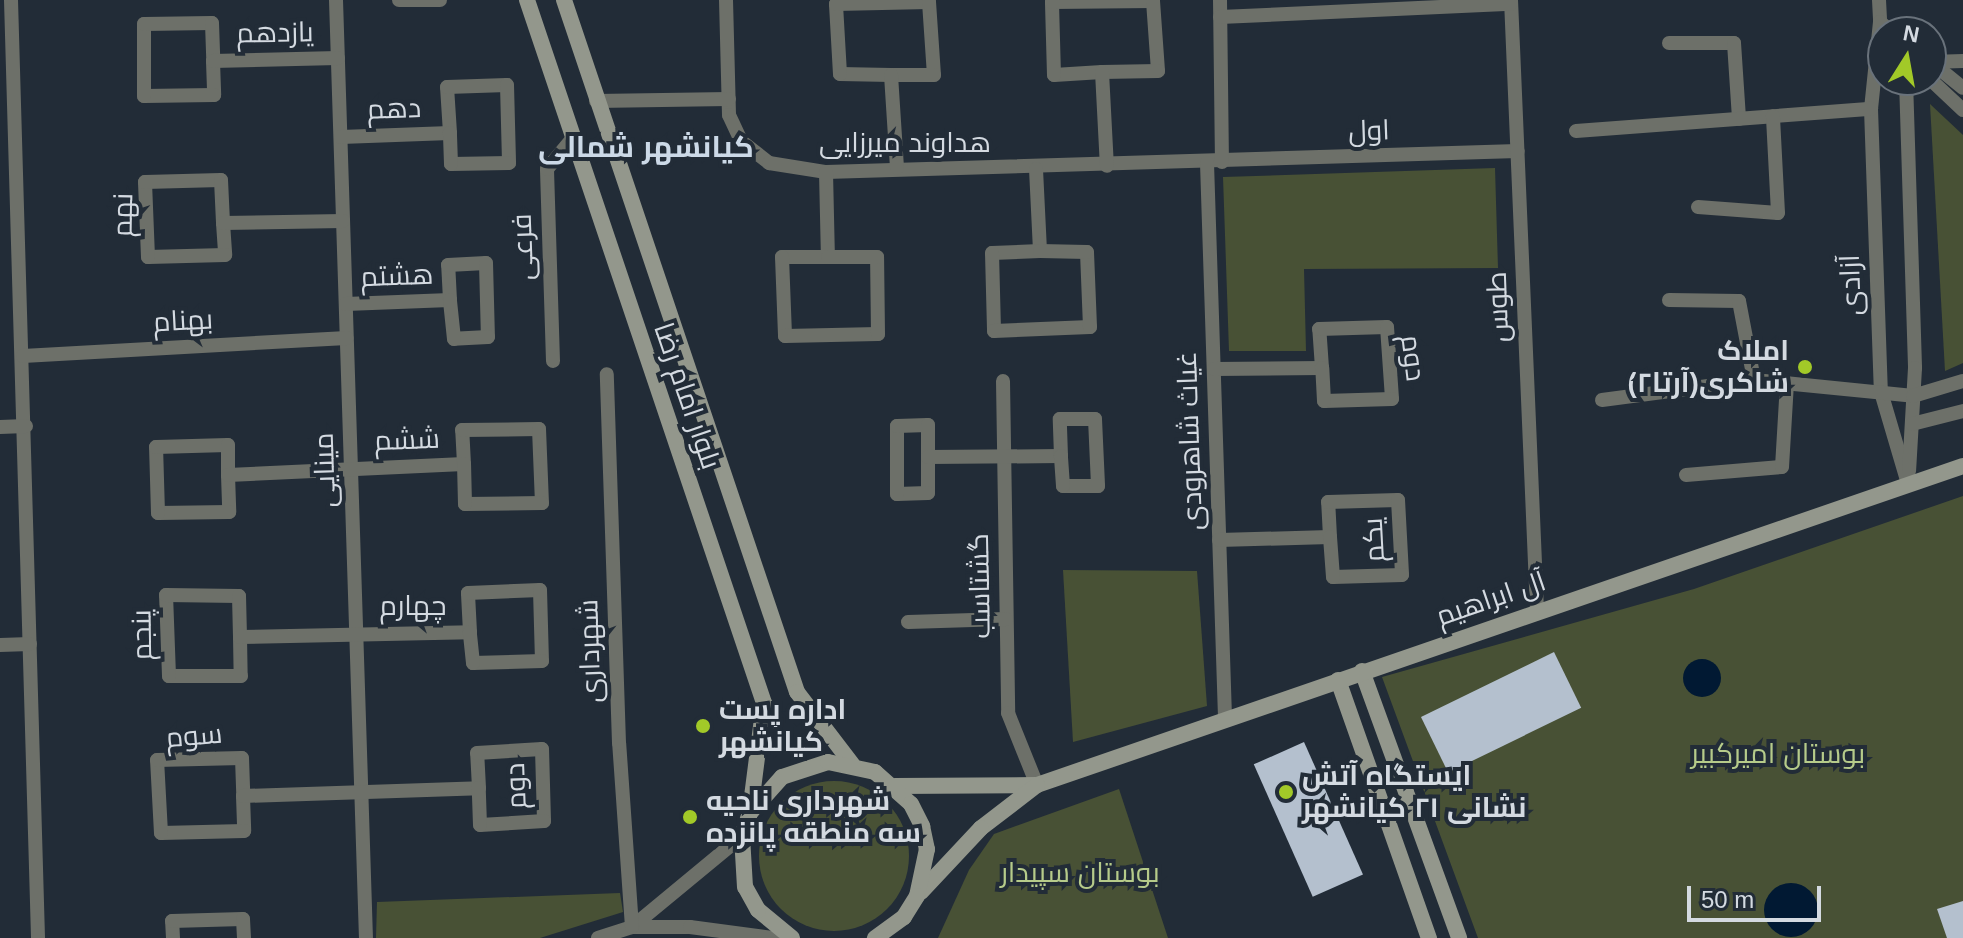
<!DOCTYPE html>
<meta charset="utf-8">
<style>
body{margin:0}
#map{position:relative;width:1963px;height:938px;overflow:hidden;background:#222c37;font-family:Arial,Cairo,sans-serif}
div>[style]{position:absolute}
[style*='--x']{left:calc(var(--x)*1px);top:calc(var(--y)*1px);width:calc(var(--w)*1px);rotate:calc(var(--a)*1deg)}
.green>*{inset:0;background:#485135}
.round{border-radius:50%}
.water>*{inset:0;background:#011933}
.building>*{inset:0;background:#b4c0ce;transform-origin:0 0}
.street>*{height:14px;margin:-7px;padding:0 7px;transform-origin:7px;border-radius:7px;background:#6d7069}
.secondary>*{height:16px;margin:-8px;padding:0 8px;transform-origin:8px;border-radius:8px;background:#93978c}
.dots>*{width:22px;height:22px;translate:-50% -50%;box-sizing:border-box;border:4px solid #222c37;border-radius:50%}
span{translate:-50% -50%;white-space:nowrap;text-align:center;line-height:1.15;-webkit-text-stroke:8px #222c37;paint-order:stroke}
.street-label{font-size:28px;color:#d4dae1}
.poi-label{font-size:28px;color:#d4dae1;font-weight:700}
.right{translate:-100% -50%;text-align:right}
.left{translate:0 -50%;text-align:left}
.park-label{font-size:28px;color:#b6cb8a}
.neighbourhood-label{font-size:30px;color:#ccd9e7;font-weight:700}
.north{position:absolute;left:1867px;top:16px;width:80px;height:80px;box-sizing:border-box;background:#222c37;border:2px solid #69727b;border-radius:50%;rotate:11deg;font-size:22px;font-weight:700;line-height:32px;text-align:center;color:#d4dae1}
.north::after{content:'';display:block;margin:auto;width:28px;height:36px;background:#a2c928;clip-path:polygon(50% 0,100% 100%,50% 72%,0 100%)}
.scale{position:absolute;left:1687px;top:886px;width:134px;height:36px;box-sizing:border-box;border:4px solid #d4dae1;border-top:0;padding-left:10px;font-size:24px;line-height:28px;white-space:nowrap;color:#d4dae1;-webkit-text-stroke:6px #222c37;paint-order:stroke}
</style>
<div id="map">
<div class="green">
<div style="clip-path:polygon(1930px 104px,1963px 135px,1963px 363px,1945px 371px)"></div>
<div style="clip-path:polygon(1495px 168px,1498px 268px,1304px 269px,1306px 351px,1229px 351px,1223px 177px)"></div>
<div style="clip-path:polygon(1963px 496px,1963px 938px,1478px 938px,1382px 677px,1694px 589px)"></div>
<div style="clip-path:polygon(1063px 570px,1197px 571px,1207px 706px,1073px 742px)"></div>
<div class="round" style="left:759px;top:781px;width:150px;height:150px"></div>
<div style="clip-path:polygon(1119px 789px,1168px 938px,938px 938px,969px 870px,994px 834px)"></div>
<div style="clip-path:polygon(620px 893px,623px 912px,540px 938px,376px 938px,377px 902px)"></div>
</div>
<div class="water">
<div class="round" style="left:1683px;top:659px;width:38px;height:38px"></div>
<div class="round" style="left:1764px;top:883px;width:54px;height:54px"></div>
</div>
<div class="building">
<div style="left:1554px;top:652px;width:62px;height:148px;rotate:64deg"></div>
<div style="left:1304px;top:742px;width:145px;height:55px;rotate:66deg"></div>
<div style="clip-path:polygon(1963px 901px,1963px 938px,1947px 938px,1937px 909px)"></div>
</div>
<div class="street">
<div style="--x:11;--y:0;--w:938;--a:88.35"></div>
<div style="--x:336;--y:0;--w:938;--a:88.17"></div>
<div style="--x:399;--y:0;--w:41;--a:0"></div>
<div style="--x:726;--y:0;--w:115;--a:88.5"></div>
<div style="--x:729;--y:115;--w:29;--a:65"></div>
<div style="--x:741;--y:141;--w:36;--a:38"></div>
<div style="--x:769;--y:163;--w:58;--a:9"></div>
<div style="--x:826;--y:172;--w:692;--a:-1.74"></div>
<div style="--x:1220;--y:0;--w:162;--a:89.3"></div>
<div style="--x:1511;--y:0;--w:612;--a:87.56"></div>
<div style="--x:1879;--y:0;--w:22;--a:87"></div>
<div style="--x:1880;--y:22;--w:9;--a:41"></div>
<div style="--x:1220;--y:17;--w:291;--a:-2.6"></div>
<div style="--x:1885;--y:32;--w:11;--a:-117"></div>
<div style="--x:1880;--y:22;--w:87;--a:95.9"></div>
<div style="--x:1871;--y:109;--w:283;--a:88"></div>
<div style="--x:1881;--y:392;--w:96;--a:73.6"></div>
<div style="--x:1669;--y:43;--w:65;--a:0"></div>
<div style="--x:1734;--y:43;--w:76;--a:86.2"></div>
<div style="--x:213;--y:61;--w:34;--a:88"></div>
<div style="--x:214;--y:95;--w:70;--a:179.2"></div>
<div style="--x:144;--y:96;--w:72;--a:-90"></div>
<div style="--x:144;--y:24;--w:68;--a:-0.8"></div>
<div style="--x:212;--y:23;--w:38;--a:88"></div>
<div style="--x:213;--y:61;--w:125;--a:-1.4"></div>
<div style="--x:1931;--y:62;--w:41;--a:39.1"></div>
<div style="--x:1931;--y:62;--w:32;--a:-2"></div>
<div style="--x:1102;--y:72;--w:48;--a:176.4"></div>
<div style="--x:1054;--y:75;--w:73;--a:-91.6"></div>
<div style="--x:1052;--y:2;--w:101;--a:-0.6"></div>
<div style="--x:1153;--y:1;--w:70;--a:85.9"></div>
<div style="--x:1158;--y:71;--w:56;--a:179"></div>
<div style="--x:1102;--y:72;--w:94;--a:87"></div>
<div style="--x:891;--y:75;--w:51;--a:-178.9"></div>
<div style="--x:840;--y:74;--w:70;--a:-93.3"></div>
<div style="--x:836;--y:4;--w:93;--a:-1.2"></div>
<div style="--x:929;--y:2;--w:73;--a:86.1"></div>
<div style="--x:934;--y:75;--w:43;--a:180"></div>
<div style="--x:891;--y:75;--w:93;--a:86.3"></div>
<div style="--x:1906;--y:80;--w:288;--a:88.2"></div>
<div style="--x:1915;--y:368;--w:103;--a:93.3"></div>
<div style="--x:1931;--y:80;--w:44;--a:43.2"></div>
<div style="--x:596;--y:101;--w:133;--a:-0.9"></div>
<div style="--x:1576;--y:131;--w:296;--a:-4.3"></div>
<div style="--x:341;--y:137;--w:109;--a:-2.1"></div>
<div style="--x:450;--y:133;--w:46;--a:-93.7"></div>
<div style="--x:447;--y:87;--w:60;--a:-1.9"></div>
<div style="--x:507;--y:85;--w:78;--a:88.5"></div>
<div style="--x:509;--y:163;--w:58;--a:179"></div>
<div style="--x:451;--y:164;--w:31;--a:-92"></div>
<div style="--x:1207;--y:163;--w:555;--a:88.14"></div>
<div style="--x:1036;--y:169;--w:82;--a:87.2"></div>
<div style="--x:1040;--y:251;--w:48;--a:177.6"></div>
<div style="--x:992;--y:253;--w:78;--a:88.5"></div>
<div style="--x:994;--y:331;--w:96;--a:-2.4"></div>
<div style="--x:1090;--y:327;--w:75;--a:-92.3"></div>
<div style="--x:1087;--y:252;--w:47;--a:-178.8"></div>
<div style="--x:826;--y:172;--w:85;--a:88.7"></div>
<div style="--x:828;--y:257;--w:46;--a:180"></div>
<div style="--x:782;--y:257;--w:79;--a:87.8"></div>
<div style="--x:785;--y:336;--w:93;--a:-1.2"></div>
<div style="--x:878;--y:334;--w:77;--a:-90.7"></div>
<div style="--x:877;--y:257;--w:49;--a:180"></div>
<div style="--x:1698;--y:207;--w:80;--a:4.3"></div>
<div style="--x:1778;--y:213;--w:97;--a:-93"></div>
<div style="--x:223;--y:223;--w:32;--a:86"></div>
<div style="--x:225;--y:255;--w:77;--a:178.5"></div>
<div style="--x:148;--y:257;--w:75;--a:-92.3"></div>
<div style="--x:145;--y:182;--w:76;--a:-1.5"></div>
<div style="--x:221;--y:180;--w:43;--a:87.3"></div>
<div style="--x:223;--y:223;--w:120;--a:-1"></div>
<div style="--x:1669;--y:300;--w:70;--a:0.8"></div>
<div style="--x:1739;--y:301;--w:80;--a:79.2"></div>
<div style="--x:346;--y:304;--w:104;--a:-2.2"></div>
<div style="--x:450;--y:300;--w:35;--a:-93"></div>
<div style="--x:448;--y:265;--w:38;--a:-3"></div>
<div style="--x:486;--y:263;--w:74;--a:88.5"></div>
<div style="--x:488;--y:337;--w:34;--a:177"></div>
<div style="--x:454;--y:339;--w:39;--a:-96"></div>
<div style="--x:23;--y:356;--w:324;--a:-3.2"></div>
<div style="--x:553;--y:361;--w:192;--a:-91.8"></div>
<div style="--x:547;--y:169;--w:39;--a:-50"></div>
<div style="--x:1214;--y:369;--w:108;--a:-0.5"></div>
<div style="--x:1322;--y:368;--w:39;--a:-94"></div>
<div style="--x:1319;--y:329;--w:68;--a:-1.7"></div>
<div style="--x:1387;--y:327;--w:72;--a:86"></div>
<div style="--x:1392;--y:399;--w:68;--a:178.3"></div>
<div style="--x:1324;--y:401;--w:33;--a:-93"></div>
<div style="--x:1003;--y:381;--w:332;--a:89.1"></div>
<div style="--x:1008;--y:713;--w:78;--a:68.1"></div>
<div style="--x:1602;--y:400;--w:153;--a:-7.5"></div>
<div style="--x:1754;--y:380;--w:160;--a:5.7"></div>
<div style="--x:1913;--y:396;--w:52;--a:-16.7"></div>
<div style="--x:1912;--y:424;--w:53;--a:-14.3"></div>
<div style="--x:0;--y:427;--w:26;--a:-2"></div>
<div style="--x:928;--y:457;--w:36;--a:90"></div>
<div style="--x:928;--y:493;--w:31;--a:178"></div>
<div style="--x:897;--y:494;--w:68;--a:-90"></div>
<div style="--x:897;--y:426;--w:31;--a:-2"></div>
<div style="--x:928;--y:425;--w:32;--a:90"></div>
<div style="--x:928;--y:457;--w:133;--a:-0.4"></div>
<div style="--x:1061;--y:456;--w:37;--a:-92"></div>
<div style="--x:1060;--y:419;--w:35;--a:0"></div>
<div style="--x:1095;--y:419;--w:67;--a:87.4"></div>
<div style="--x:1098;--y:486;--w:35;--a:180"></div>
<div style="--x:1063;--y:486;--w:30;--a:-94"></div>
<div style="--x:228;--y:475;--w:37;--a:88"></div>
<div style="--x:229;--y:512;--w:71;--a:179.2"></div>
<div style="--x:158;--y:513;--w:66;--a:-91.7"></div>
<div style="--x:156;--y:447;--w:72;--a:-1.6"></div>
<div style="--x:228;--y:445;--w:30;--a:90"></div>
<div style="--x:228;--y:475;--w:236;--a:-2.7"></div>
<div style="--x:464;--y:464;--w:34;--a:-93"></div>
<div style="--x:462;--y:430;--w:77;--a:-0.7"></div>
<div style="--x:539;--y:429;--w:74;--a:87.7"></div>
<div style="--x:542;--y:503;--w:77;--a:179.3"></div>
<div style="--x:465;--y:504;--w:40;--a:-91.4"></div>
<div style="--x:1686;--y:475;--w:96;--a:-4.8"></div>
<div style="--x:1782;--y:467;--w:84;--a:-86.6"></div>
<div style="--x:1219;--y:540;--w:111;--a:-1.5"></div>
<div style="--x:1330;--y:537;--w:35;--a:-93"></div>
<div style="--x:1328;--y:502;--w:70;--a:-1.6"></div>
<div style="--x:1398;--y:500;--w:75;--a:86.9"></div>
<div style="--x:1402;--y:575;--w:69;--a:178.3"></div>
<div style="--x:1333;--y:577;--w:40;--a:-94.3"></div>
<div style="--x:908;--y:622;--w:98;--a:-1.8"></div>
<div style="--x:240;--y:637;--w:39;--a:89"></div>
<div style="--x:241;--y:676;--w:72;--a:180"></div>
<div style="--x:169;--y:676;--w:81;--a:-92.1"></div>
<div style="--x:166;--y:595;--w:73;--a:0.8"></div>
<div style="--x:239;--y:596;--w:41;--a:88.6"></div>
<div style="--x:240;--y:637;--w:230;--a:-1.2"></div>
<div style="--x:470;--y:632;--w:39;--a:-93"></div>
<div style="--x:468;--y:593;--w:72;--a:-2.4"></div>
<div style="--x:540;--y:590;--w:71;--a:88.4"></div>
<div style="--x:542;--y:661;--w:69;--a:178.3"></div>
<div style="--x:473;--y:663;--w:31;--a:-96"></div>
<div style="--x:0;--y:645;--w:30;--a:-2"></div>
<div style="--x:243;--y:796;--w:35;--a:88"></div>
<div style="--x:244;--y:831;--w:83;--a:178.6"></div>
<div style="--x:161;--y:833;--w:73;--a:-93.1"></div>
<div style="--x:157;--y:760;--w:85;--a:-1.3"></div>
<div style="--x:242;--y:758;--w:38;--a:88"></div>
<div style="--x:243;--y:796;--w:236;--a:-1.9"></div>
<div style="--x:479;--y:788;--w:35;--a:-93"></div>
<div style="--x:477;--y:753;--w:65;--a:-3.5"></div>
<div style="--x:542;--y:749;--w:72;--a:88.4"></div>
<div style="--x:544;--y:821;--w:64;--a:176.4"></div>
<div style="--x:480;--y:825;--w:37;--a:-92"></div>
<div style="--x:742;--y:836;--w:143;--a:140.4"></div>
<div style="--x:632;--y:927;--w:58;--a:0"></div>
<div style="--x:690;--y:927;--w:83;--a:7.6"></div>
<div style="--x:173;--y:938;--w:17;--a:-93"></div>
<div style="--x:172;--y:921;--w:71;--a:-1.6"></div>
<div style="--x:243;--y:919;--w:19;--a:87"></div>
<div style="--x:598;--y:938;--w:36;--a:-18"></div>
<div style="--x:632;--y:927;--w:184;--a:-94"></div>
<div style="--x:619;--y:743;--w:369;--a:-91.9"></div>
</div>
<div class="secondary">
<div style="--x:527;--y:0;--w:742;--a:71.37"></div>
<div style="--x:764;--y:703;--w:111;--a:97.3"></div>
<div style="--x:564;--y:0;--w:730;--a:71.39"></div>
<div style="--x:797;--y:692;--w:91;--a:52.6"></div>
<div style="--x:1362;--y:671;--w:284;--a:70"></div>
<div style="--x:1338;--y:680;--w:274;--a:70.6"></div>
<div style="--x:1037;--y:785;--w:979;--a:-19.01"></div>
<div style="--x:895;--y:786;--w:142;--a:-0.4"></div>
<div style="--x:1037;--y:785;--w:71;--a:142.5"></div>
<div style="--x:981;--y:828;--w:88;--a:133.2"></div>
<div style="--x:792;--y:938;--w:44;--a:-140.5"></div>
<div style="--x:758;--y:910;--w:26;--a:-119"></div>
<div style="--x:745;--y:887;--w:51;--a:-93.4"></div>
<div style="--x:742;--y:836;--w:24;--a:-71"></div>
<div style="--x:750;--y:813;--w:48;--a:-48.4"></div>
<div style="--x:782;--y:777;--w:48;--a:-18.1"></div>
<div style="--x:828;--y:762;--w:48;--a:12"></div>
<div style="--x:875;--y:772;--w:48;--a:41.6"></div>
<div style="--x:911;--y:804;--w:25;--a:63"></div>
<div style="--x:922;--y:826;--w:24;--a:78"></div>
<div style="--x:927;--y:849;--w:48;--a:102"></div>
<div style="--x:917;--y:896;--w:25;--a:122"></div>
<div style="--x:904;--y:917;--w:36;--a:144"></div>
</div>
<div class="dots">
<div style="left:1805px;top:367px;background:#a2c928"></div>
<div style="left:703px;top:726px;background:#a2c928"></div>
<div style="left:1286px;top:792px;background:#a2c928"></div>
<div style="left:690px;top:817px;background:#a2c928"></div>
</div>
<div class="street-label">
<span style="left:275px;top:33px;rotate:-1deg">یازدهم</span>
<span style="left:394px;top:109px;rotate:-2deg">دهم</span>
<span style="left:1369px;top:131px;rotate:-2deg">اول</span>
<span style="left:905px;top:143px">هداوند میرزایی</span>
<span style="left:123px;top:215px;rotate:-89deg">نهم</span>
<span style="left:523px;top:247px;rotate:-92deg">فرعی</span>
<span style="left:397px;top:276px;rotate:-2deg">هشتم</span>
<span style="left:1851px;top:285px;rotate:-92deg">آزادی</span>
<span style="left:1498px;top:307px;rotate:-92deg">طوس</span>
<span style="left:183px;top:321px;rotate:-3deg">بهنام</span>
<span style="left:1413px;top:358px;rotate:83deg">دوم</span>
<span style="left:687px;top:396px;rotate:71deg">بلوار امام رضا</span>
<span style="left:407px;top:440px;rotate:-2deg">ششم</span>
<span style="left:1190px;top:441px;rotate:-92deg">غیاث شاهرودی</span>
<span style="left:325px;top:470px;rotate:-92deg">مینایی</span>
<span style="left:1374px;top:540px;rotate:-93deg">یکم</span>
<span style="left:980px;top:586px;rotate:-91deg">گشتاسب</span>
<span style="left:1491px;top:599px;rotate:-19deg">آل ابراهیم</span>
<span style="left:413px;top:606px">چهارم</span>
<span style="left:142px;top:635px;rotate:-91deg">پنجم</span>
<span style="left:590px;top:651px;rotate:-92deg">شهرداری</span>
<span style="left:194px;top:736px;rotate:-5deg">سوم</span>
<span style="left:516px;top:786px;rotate:-92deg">دوم</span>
</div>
<div class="poi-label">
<span class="right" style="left:1789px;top:367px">املاک<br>شاکری(آرتا۲)</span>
<span class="left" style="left:719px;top:726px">اداره پست<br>کیانشهر</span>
<span class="left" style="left:1302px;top:792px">ایستگاه آتش<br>نشانی ۲۱ کیانشهر</span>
<span class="left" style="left:706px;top:817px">شهرداری ناحیه<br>سه منطقه پانزده</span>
</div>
<div class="park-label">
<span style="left:1778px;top:754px">بوستان امیرکبیر</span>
<span style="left:1080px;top:873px">بوستان سپیدار</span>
</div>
<div class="neighbourhood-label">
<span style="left:646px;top:147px">کیانشهر شمالی</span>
</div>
<div class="north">N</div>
<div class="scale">50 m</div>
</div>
